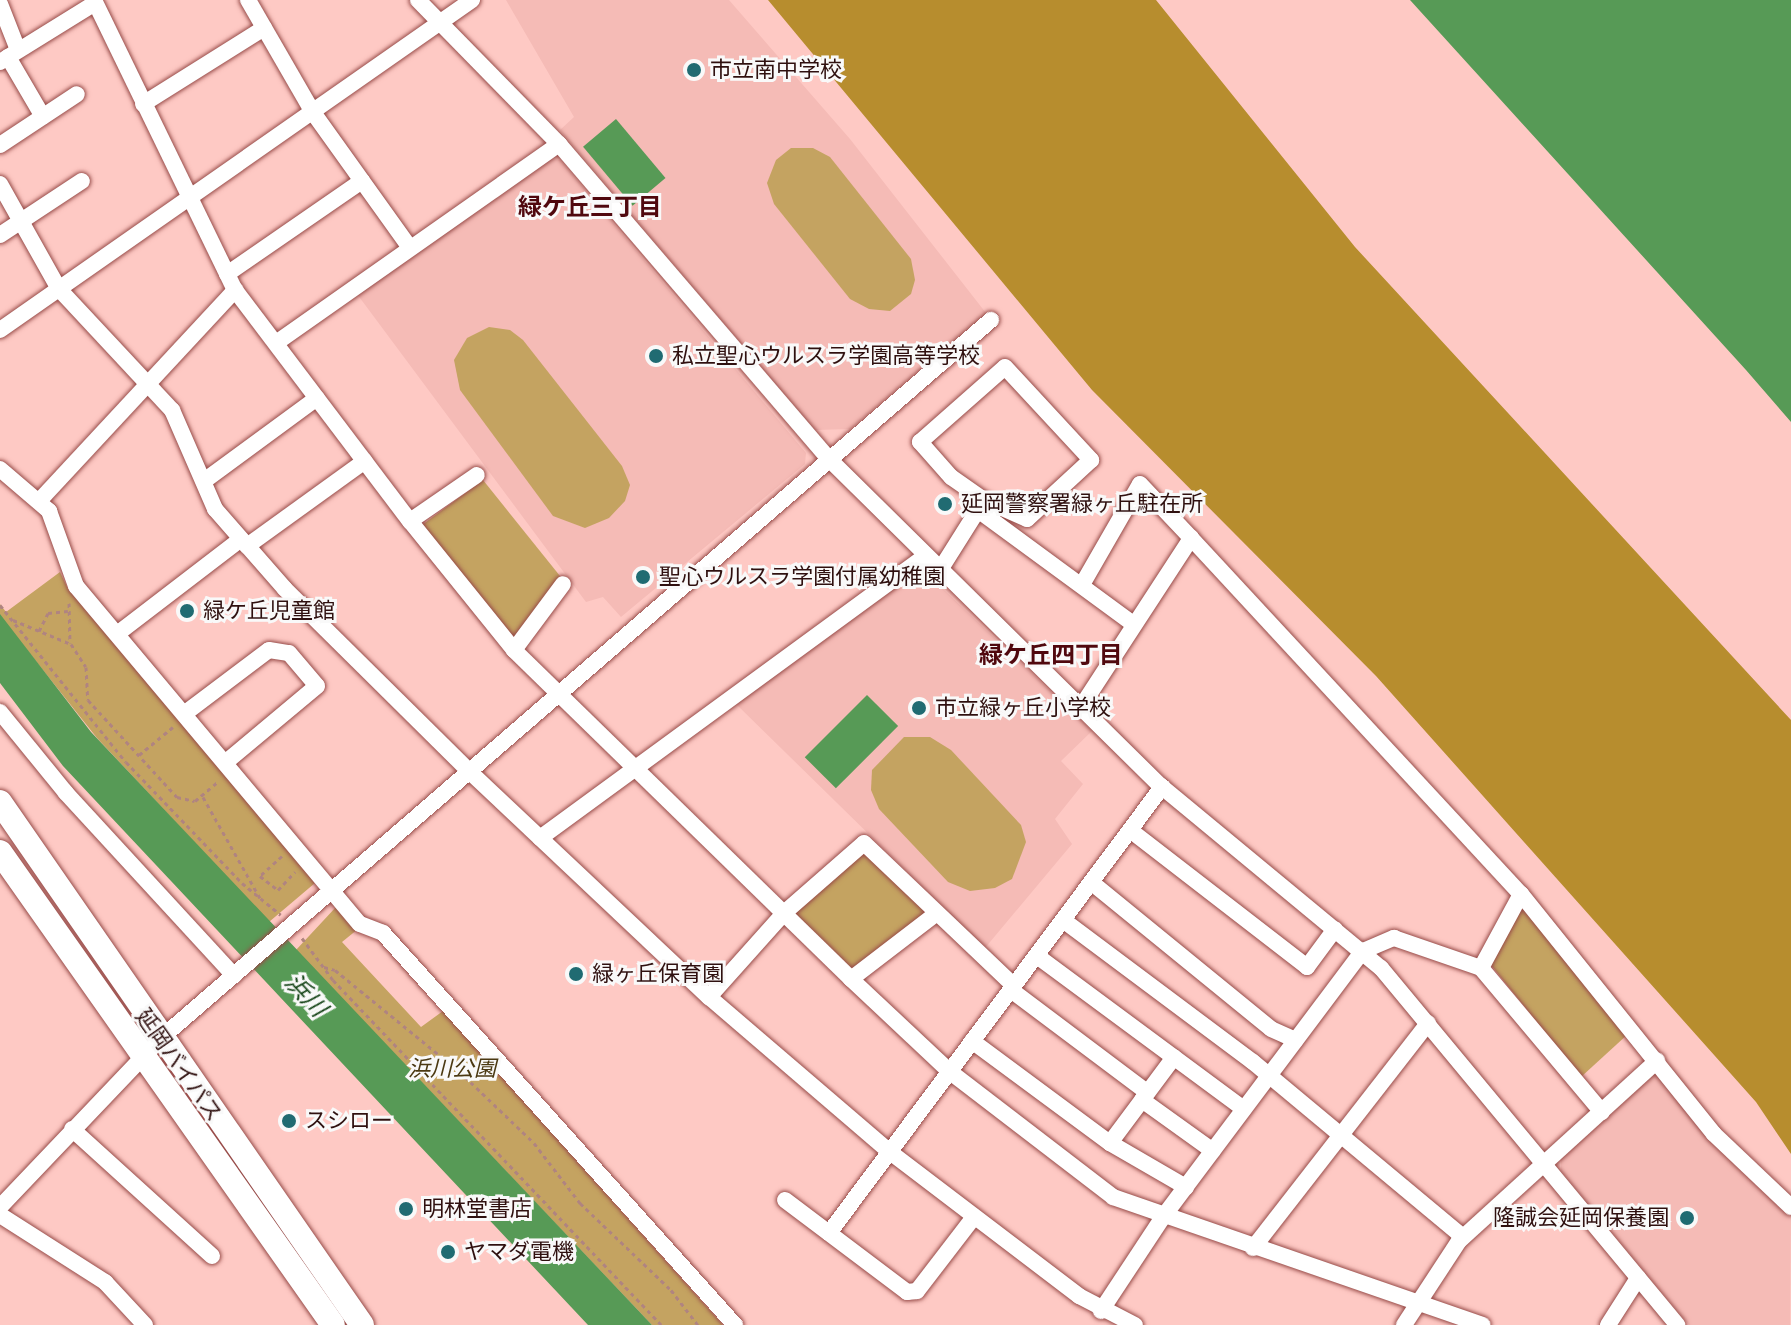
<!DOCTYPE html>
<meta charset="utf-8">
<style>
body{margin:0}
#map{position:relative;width:1791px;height:1325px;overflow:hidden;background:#fec9c4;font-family:Merriweather,"Noto Sans JP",serif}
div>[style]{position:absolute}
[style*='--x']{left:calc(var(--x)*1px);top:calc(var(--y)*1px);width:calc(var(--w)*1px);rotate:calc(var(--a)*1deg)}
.built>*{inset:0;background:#f5bbb6}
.green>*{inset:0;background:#c4a361}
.forest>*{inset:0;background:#b78d2e}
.water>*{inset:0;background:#579a56;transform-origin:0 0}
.path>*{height:3px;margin-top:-1.5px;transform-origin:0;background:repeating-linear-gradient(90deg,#b08480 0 4px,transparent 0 8px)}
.roads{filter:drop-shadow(0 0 2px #974b48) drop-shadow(0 0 2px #974b48)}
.minor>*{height:16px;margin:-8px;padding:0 8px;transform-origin:8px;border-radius:8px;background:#fff}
.highway>*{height:24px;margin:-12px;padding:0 12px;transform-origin:12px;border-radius:12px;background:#fff}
.dots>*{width:22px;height:22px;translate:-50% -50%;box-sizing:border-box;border:4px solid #f9f9f9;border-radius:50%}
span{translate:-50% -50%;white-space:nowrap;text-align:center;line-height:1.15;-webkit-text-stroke:6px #f9f9f9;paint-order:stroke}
.poi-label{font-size:22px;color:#2f100f}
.left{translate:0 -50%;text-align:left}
.right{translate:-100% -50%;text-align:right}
.street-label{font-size:22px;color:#2f100f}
.park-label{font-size:22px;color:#4b3912;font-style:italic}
.neighbourhood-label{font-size:24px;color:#50080e;font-weight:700}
.water-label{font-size:24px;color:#144316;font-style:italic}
</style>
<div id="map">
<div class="built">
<div style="clip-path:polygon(506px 0,729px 0,850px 139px,986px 313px,850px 429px,815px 430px,560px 130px,574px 117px)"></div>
<div style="clip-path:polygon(549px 159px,560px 160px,806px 453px,805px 464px,621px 617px,603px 597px,586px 602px,357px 294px)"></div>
<div style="clip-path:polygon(921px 568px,1092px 731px,1061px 761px,1083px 784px,1055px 819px,1072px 844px,985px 948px,735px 703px)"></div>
<div style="clip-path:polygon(1657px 1070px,1791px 1211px,1790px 1325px,1689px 1325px,1561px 1171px,1561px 1159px)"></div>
</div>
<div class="green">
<div style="clip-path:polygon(791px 148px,813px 148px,830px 157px,911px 259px,915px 280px,911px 294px,890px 311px,869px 309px,850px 299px,774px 204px,767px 183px,776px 160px)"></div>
<div style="clip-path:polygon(489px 327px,510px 330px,523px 340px,622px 466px,630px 485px,625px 501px,609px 518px,585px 528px,553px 516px,460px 390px,454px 360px,467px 338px)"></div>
<div style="clip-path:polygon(483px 480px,560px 576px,514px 638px,422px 525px)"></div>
<div style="clip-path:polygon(60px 572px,68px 589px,315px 883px,269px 922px,97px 738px,0 616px,0 604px,6px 612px)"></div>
<div style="clip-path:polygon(904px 737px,930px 737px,951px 750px,1021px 825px,1026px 842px,1012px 879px,995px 888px,970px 891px,948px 882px,879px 809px,871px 790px,872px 770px)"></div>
<div style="clip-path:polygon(863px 852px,928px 915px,853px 973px,792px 915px)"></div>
<div style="clip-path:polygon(336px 907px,358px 929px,342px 942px,421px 1027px,443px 1011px,723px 1325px,652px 1325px,296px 950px)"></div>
<div style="clip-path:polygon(1522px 907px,1628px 1034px,1581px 1077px,1491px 965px)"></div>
</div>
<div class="forest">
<div style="clip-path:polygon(768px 0,1156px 0,1355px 247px,1791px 720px,1791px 1154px,1756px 1102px,1376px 676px,1092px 390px)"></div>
</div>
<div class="water">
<div style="clip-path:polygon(1410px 0,1791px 0,1791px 422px,1746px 370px)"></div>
<div style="left:616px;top:119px;width:77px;height:43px;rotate:50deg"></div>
<div style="clip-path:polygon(0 614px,91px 732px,652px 1325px,588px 1325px,63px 766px,0 683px)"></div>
<div style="left:867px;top:695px;width:44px;height:88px;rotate:45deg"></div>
</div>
<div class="path">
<div style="--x:69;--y:603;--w:40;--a:88.6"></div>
<div style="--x:0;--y:605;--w:201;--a:51.3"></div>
<div style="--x:126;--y:762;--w:168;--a:46.2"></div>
<div style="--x:242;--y:883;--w:50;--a:39.4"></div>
<div style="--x:13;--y:620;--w:63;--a:22.5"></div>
<div style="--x:71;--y:644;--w:27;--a:57"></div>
<div style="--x:86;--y:667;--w:33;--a:87"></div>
<div style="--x:88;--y:700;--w:132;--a:47.5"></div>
<div style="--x:177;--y:797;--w:18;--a:13"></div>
<div style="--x:195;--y:801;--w:30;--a:-40"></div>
<div style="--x:39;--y:631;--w:20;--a:-63"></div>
<div style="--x:48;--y:613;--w:20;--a:-6"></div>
<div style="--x:139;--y:755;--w:44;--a:-39.5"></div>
<div style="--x:203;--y:797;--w:116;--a:60.6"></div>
<div style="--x:282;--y:856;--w:30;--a:138"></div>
<div style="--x:260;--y:876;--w:23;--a:38"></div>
<div style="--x:278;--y:890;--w:25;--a:-47"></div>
<div style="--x:302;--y:938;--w:52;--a:53.6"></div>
<div style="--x:333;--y:980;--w:476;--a:46.4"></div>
<div style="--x:324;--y:967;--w:11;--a:15"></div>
<div style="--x:335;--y:970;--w:160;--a:39.2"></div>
<div style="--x:459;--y:1071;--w:104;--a:43.8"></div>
<div style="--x:534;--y:1143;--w:76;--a:52.5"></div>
<div style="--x:580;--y:1203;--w:126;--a:43.7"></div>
<div style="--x:671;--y:1290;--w:44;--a:52.4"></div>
</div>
<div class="roads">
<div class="minor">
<div style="--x:94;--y:0;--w:322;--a:64.1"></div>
<div style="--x:235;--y:290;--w:290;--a:52.9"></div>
<div style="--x:410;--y:521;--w:166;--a:51.1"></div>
<div style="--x:514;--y:650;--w:471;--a:44.3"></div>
<div style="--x:851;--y:979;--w:134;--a:43.2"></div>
<div style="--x:949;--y:1071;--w:207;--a:37.5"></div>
<div style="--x:1113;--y:1197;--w:391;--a:19.1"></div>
<div style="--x:248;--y:0;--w:128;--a:60"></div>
<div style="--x:312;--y:111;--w:168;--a:54.4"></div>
<div style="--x:418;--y:0;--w:202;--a:45.6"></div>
<div style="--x:559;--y:144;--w:416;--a:49.4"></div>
<div style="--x:830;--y:460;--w:466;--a:44.6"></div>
<div style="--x:1162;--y:787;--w:284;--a:39.6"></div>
<div style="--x:1381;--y:968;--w:464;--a:50.3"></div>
<div style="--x:0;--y:4;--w:49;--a:68.6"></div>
<div style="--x:8;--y:57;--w:69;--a:59.7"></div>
<div style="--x:0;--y:62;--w:112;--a:-31.8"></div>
<div style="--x:143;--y:104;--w:143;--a:-32.1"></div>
<div style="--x:0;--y:145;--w:92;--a:-33.5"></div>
<div style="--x:0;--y:184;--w:120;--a:60.7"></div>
<div style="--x:59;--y:289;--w:166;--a:47"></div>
<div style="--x:172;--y:410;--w:108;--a:66.5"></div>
<div style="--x:215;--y:509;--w:106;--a:48.8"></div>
<div style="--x:285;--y:589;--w:259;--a:44.7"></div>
<div style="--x:469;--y:771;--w:330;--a:43.3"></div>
<div style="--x:709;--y:997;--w:238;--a:40.6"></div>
<div style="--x:890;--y:1152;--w:238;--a:37.3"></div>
<div style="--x:1079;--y:1296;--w:63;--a:27.4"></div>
<div style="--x:0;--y:235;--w:98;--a:-33.4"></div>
<div style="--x:227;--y:274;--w:164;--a:-34.6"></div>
<div style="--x:0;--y:330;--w:576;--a:-34.96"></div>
<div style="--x:276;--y:343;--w:346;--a:-35.1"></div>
<div style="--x:0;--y:469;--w:65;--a:40.6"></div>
<div style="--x:49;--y:511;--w:80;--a:70.2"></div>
<div style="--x:76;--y:586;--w:441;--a:50"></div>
<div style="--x:360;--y:924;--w:25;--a:21"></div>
<div style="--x:383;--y:933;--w:527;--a:48.08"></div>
<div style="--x:204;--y:481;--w:140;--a:-36.3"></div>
<div style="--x:40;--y:500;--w:287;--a:-47.1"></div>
<div style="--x:978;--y:510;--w:192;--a:36.3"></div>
<div style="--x:410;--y:521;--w:81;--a:-34.5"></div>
<div style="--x:247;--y:546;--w:145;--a:-35.8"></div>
<div style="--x:940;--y:570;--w:83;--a:-57.8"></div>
<div style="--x:984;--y:500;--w:40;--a:-145.1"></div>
<div style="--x:951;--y:477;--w:47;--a:-131.5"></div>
<div style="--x:920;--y:442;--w:113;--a:-41.4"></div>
<div style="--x:1005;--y:367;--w:127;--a:47.2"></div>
<div style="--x:1091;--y:460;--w:87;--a:137.3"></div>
<div style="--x:1027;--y:519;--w:47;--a:-156.2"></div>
<div style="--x:1083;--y:583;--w:114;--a:-60.1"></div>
<div style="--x:1140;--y:484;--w:74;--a:46.6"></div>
<div style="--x:117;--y:634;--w:156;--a:-37.5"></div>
<div style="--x:514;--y:650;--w:82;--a:-53.4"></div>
<div style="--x:1081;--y:707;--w:202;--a:-56.9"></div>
<div style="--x:1191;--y:538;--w:485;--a:47.2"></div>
<div style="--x:1521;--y:894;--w:308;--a:51.2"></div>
<div style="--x:1714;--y:1134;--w:106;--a:43.5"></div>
<div style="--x:0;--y:712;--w:104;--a:50.8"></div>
<div style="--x:66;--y:793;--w:248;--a:47.4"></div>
<div style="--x:184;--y:714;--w:106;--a:-37"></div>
<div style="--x:269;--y:650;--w:20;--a:9"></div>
<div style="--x:289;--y:653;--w:43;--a:49.7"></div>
<div style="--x:317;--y:686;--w:120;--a:140.1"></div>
<div style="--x:1130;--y:830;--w:224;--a:37.7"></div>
<div style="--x:1307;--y:967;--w:47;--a:-53.6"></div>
<div style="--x:540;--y:838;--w:478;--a:-36.2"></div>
<div style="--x:1091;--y:882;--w:232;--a:39.2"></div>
<div style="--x:1271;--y:1029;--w:27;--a:24"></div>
<div style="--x:1521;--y:894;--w:84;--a:118.4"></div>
<div style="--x:1481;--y:968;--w:188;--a:50"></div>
<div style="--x:1063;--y:920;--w:237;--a:36.8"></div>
<div style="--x:1253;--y:1062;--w:273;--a:39.8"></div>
<div style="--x:1037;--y:956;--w:257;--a:36.5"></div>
<div style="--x:851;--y:979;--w:108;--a:-37.5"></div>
<div style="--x:1011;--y:990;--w:170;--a:36.9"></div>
<div style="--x:709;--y:997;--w:113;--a:-48.2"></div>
<div style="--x:784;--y:913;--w:106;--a:-41.2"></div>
<div style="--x:864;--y:843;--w:207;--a:43.6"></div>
<div style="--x:972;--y:1041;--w:172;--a:36.5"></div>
<div style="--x:1110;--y:1143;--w:88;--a:30.1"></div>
<div style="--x:1142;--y:1100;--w:87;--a:35.7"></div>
<div style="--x:72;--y:1129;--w:189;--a:42.2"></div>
<div style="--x:1110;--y:1143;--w:107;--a:-53.3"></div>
<div style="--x:785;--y:1200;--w:153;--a:37"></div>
<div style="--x:907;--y:1292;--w:10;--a:-6"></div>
<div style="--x:917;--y:1291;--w:93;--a:-52.4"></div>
<div style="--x:0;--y:1207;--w:232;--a:-46.4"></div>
<div style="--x:160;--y:1039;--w:1099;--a:-40.87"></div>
<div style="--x:0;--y:1215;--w:125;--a:32.5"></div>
<div style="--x:105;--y:1282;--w:59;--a:47.1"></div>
<div style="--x:829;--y:1233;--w:557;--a:-53.25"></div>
<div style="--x:1253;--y:1248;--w:285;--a:-52.1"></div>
<div style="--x:1101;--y:1311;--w:113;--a:-56.6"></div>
<div style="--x:1163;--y:1217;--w:333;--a:-53.1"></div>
<div style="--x:1363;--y:951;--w:34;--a:-23"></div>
<div style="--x:1394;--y:938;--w:92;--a:19"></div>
<div style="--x:1404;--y:1325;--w:100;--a:-56.8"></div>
<div style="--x:1459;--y:1241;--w:268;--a:-42.3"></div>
<div style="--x:1608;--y:1325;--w:56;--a:-57.4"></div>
</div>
<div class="highway">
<div style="--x:0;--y:802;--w:636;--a:55.31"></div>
<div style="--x:0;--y:852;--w:578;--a:54.85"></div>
</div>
</div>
<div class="dots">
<div style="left:694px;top:70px;background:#206b72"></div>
<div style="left:656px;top:356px;background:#206b72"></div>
<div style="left:945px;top:504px;background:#206b72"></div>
<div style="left:643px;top:577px;background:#206b72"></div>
<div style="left:187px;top:611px;background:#206b72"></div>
<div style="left:919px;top:708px;background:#206b72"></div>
<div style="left:576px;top:974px;background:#206b72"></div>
<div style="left:289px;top:1121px;background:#206b72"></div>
<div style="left:406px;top:1209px;background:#206b72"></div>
<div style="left:1687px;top:1218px;background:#206b72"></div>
<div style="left:448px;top:1252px;background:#206b72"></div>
</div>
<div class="poi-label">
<span class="left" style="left:710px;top:70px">市立南中学校</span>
<span class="left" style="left:672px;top:356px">私立聖心ウルスラ学園高等学校</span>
<span class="left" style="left:961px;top:504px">延岡警察署緑ヶ丘駐在所</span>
<span class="left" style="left:659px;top:577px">聖心ウルスラ学園付属幼稚園</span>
<span class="left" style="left:203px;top:611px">緑ケ丘児童館</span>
<span class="left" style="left:935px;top:708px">市立緑ヶ丘小学校</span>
<span class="left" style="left:592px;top:974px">緑ヶ丘保育園</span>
<span class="left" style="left:305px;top:1121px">スシロー</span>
<span class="left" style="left:422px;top:1209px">明林堂書店</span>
<span class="right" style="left:1669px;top:1218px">隆誠会延岡保養園</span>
<span class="left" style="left:464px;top:1252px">ヤマダ電機</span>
</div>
<div class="street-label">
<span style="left:179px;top:1065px;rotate:55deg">延岡バイパス</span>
</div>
<div class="park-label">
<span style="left:452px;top:1069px">浜川公園</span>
</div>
<div class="neighbourhood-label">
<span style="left:590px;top:207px">緑ケ丘三丁目</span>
<span style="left:1051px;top:655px">緑ケ丘四丁目</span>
</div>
<div class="water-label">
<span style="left:306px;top:995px;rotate:47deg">浜川</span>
</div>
</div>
